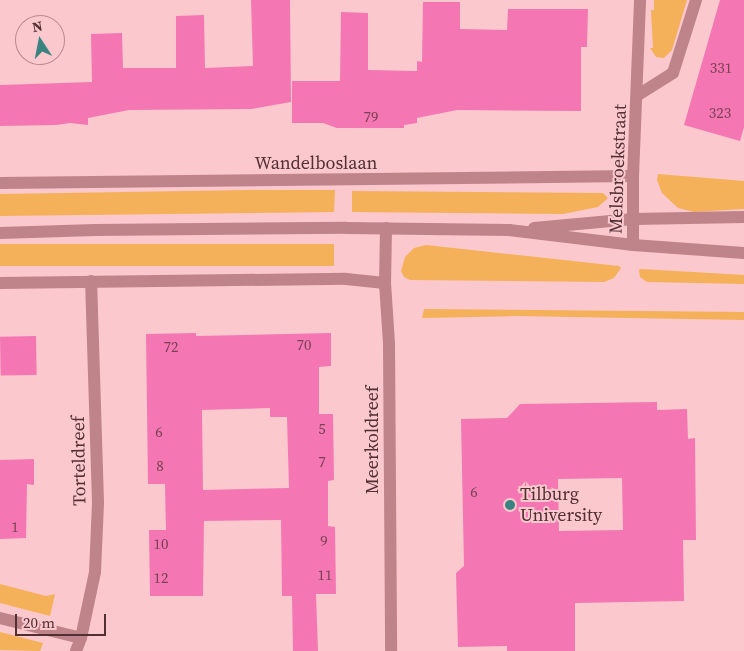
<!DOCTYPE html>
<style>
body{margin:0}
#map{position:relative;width:744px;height:651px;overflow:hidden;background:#fbc8cd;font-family:"Source Serif 4",serif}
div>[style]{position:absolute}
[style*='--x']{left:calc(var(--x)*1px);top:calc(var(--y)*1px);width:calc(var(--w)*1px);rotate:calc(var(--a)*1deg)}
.green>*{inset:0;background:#f4b159;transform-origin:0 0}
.building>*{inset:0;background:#f477b4;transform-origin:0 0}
.minor>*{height:12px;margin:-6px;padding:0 6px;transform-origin:6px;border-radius:6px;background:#bf838a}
.dots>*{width:14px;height:14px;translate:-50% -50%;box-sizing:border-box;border:2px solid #fbc8cd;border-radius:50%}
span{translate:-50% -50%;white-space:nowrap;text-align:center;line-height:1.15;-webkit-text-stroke:4px #fbc8cd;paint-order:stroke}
.number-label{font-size:15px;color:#7a4254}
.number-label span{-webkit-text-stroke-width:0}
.street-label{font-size:18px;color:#513034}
.poi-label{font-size:18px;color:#513034}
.left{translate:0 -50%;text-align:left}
.north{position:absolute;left:15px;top:15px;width:50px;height:50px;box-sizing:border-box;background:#fbc8cd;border:1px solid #b78b90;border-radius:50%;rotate:349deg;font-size:14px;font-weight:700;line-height:20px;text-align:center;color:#513034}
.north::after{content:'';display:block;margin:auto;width:18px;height:22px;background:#3b8380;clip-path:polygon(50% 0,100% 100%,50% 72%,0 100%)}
.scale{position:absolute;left:15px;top:614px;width:91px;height:22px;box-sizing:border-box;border:2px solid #513034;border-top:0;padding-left:6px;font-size:15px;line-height:18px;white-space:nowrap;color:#513034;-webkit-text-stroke:4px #fbc8cd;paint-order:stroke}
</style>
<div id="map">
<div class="green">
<div style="clip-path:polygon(654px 0,687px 0,672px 50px,664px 58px,656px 57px,650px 48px,653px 48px,651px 10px,654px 10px)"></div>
<div style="clip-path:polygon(658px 174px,744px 181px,744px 209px,694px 212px,678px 208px,662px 193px,657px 180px)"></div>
<div style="clip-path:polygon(248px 190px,335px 190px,334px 212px,0 216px,0 194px)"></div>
<div style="clip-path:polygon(352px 191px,603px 193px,608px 198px,598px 207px,563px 214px,352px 212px)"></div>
<div style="left:334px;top:244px;width:22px;height:334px;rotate:90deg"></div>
<div style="clip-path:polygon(426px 245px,619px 266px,621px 268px,614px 278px,604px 282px,410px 280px,404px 277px,401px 271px,405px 257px,414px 248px)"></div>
<div style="clip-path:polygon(641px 269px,744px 275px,744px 284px,647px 282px,640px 277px,639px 270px)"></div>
<div style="clip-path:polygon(424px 309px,744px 312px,744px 320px,516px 316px,422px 318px)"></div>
<div style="clip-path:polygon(0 584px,46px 596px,55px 594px,50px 616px,0 603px)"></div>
<div style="clip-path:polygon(0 632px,43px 643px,40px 651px,0 650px)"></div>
</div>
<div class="building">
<div style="clip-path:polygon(251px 0,290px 0,291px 102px,251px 109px,129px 110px,88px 118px,88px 125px,70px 123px,56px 125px,0 126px,0 85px,92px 82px,91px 34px,122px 33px,123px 68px,176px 68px,176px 16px,204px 15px,205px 68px,253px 66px)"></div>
<div style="clip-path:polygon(720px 0,744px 0,744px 127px,740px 141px,684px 125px)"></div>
<div style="clip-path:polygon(423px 2px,460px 2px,460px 29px,507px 30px,508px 9px,588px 9px,587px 47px,581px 47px,581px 111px,457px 110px,417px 118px,417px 123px,404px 125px,404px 128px,337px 128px,323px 123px,292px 123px,292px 81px,340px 81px,341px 12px,368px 13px,368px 70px,417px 71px,417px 61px,422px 62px)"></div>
<div style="clip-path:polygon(evenodd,196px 333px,196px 336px,331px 333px,331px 366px,319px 367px,319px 414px,333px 414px,334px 480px,328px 481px,328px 526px,335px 527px,336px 594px,316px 594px,318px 651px,293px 651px,292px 596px,282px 596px,281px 520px,204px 521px,203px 596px,150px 596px,149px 530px,166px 530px,165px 484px,148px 484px,146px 334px,196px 333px,270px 408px,270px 417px,287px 417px,289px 488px,203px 490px,202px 410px,270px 408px)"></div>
<div style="left:36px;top:336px;width:39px;height:36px;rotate:89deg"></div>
<div style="clip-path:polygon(evenodd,657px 402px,657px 410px,687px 409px,688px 439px,695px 438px,696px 540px,683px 540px,684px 601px,575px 603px,575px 651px,507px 651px,507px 646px,458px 647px,456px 573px,464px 566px,461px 419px,507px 418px,520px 404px,657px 402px,622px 478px,623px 530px,559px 531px,558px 479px,622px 478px)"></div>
<div style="clip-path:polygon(34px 459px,34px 485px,27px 484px,26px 538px,0 539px,0 460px)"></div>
</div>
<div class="minor">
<div style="--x:638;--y:95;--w:41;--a:-32.2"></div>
<div style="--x:673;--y:73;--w:77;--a:-72.5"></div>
<div style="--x:0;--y:183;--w:633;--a:-0.63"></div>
<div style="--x:386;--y:228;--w:55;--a:91"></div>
<div style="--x:385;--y:283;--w:61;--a:86.2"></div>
<div style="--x:389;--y:344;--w:307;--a:89.6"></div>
<div style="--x:534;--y:228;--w:99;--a:-5.2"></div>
<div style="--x:633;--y:219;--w:111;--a:-1"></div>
<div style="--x:0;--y:233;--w:95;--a:-1.8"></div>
<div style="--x:95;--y:230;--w:251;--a:-0.5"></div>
<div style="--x:346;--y:228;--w:163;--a:0.7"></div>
<div style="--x:509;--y:230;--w:125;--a:6.9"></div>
<div style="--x:633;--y:245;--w:111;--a:4.1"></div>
<div style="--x:633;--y:245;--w:69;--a:-90"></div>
<div style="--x:633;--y:176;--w:176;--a:-87.7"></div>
<div style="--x:0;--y:283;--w:346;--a:-0.7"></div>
<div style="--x:346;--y:279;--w:39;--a:6"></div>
<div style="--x:0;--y:618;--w:83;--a:13.9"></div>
<div style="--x:76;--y:651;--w:14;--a:-69"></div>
<div style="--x:81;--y:638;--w:67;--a:-78"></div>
<div style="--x:95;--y:572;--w:70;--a:-87.5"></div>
<div style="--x:98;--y:502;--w:221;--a:-91.8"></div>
</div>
<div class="dots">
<div style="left:510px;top:505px;background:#3b8380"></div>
</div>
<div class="number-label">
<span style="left:721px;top:68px">331</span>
<span style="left:720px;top:113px">323</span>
<span style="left:371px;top:117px">79</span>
<span style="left:304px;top:345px">70</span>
<span style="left:171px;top:347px">72</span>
<span style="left:322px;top:429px">5</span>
<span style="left:159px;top:432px">6</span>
<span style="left:322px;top:462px">7</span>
<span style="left:160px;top:466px">8</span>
<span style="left:474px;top:492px">6</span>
<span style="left:15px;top:527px">1</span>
<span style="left:324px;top:541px">9</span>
<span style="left:161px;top:544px">10</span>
<span style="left:325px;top:575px">11</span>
<span style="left:161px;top:578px">12</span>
</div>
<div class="street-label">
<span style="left:316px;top:163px">Wandelboslaan</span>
<span style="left:618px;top:169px;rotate:-88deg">Melsbroekstraat</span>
<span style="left:372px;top:440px;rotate:-90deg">Meerkoldreef</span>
<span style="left:79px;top:461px;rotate:-91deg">Torteldreef</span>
</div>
<div class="poi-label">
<span class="left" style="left:520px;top:505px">Tilburg<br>University</span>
</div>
<div class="north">N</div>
<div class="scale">20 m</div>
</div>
